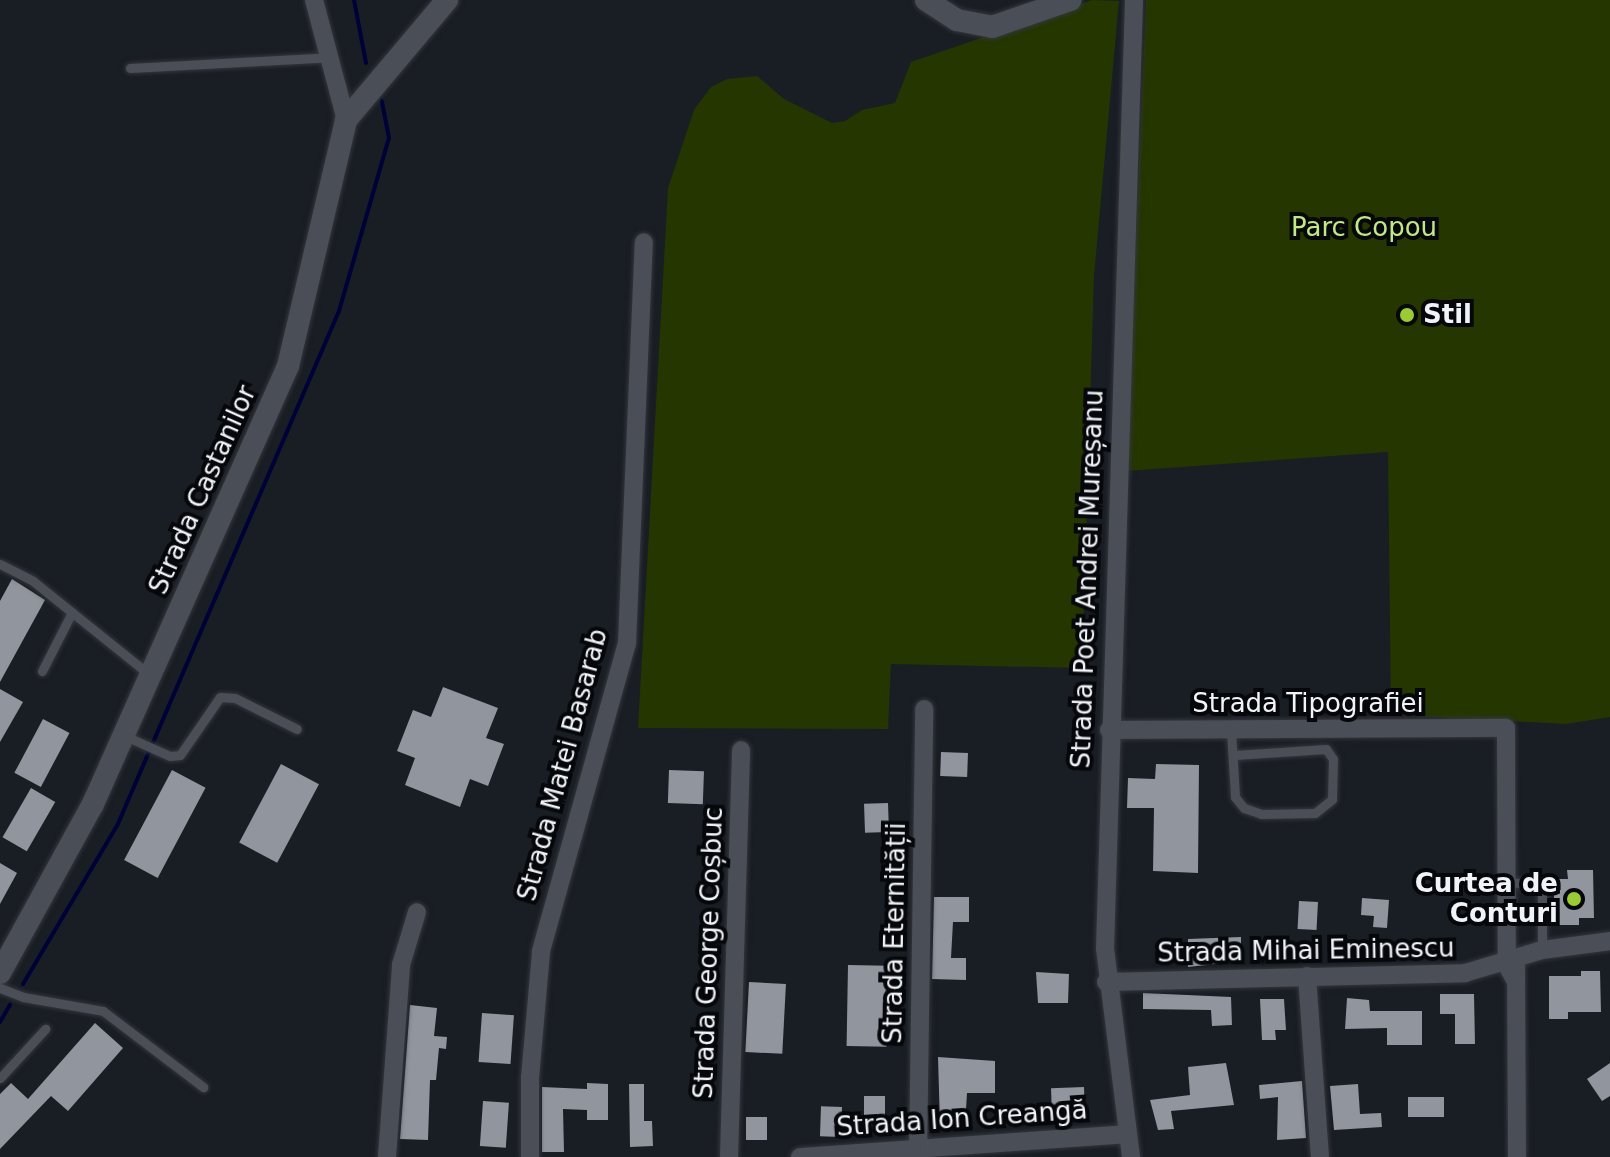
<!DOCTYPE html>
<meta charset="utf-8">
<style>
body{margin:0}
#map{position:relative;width:1610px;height:1157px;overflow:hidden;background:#191d24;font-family:"DejaVu Sans",sans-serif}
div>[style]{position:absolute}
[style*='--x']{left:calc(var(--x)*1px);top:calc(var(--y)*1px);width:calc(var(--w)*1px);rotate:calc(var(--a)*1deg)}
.green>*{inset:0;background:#253600}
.stream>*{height:4px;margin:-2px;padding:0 2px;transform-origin:2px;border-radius:2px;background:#000136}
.building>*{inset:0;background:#90959e;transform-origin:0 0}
.roads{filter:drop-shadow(0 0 2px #34363c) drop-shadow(0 0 2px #34363c)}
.service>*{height:9px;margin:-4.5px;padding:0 4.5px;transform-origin:4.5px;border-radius:4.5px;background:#4a4f57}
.minor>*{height:18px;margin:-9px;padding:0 9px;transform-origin:9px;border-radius:9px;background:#4a4f57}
.tertiary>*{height:22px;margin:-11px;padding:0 11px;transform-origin:11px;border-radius:11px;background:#4a4f57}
.dots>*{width:22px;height:22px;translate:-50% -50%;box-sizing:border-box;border:4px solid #06070a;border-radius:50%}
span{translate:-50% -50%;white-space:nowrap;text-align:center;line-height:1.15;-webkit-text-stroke:8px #06070a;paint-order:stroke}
.park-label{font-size:26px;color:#c1e884}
.poi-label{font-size:26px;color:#f0f3f8;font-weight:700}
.left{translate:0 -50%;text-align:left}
.right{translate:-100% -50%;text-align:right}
.street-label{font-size:26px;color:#f0f3f8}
</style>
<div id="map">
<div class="green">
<div style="clip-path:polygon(1092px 0,1119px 1px,1094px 276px,1082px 668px,891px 664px,888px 729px,638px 728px,668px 188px,694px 110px,711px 87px,727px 79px,757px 76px,784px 99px,832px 123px,845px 121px,862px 110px,895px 103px,911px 62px)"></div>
<div style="clip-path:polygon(1146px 0,1610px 0,1610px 717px,1566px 724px,1391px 715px,1388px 452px,1126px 471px)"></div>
</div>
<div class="stream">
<div style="--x:354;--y:0;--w:64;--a:79.2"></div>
<div style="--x:23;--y:984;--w:184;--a:-59.3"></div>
<div style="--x:117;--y:826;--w:561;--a:-66.68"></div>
<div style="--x:339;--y:311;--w:180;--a:-73.9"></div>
<div style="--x:389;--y:138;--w:38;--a:-101"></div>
<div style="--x:0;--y:1022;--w:20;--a:-60"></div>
</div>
<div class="building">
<div style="clip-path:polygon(12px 579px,45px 600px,0 682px,0 601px)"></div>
<div style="clip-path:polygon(443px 687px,498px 708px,486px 738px,504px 744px,488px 786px,470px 779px,460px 807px,405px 785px,415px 758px,397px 751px,413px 710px,431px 717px)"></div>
<div style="clip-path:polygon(0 689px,23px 702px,0 742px)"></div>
<div style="left:43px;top:719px;width:30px;height:61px;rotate:28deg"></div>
<div style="left:941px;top:752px;width:27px;height:24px;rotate:2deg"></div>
<div style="left:281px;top:764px;width:43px;height:89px;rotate:28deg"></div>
<div style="clip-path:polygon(1156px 764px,1199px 765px,1198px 873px,1153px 871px,1154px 808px,1127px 808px,1128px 778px,1155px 779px)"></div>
<div style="left:172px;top:770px;width:38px;height:102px;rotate:28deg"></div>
<div style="left:669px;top:770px;width:35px;height:33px;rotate:2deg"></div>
<div style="left:31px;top:788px;width:28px;height:57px;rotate:30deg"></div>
<div style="left:888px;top:803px;width:29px;height:24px;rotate:88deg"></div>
<div style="clip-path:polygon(0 863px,17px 873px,0 904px)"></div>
<div style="clip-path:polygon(1567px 870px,1593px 870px,1594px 918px,1579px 918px,1579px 925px,1554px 925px,1554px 879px,1568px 879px)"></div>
<div style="clip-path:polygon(934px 897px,969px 897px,969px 922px,953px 922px,951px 958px,966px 958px,966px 980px,932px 979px)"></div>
<div style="clip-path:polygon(1362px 898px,1389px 900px,1387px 928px,1373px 927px,1374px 916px,1361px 915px)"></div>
<div style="left:1299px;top:901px;width:19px;height:28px;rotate:3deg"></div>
<div style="clip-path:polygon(1241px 937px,1241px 956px,1233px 957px,1233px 962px,1188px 967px,1188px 939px)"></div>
<div style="left:848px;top:965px;width:40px;height:81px;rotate:1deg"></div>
<div style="clip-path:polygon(1581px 971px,1600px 971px,1601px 1012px,1568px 1012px,1568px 1019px,1549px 1019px,1549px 976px,1581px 976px)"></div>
<div style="clip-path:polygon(1036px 972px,1069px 974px,1068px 1003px,1038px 1003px)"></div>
<div style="left:749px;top:982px;width:37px;height:70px;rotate:3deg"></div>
<div style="clip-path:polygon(1143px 993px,1231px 997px,1232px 1025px,1212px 1026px,1211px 1010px,1143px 1009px)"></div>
<div style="clip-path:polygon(1440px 994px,1474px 994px,1475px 1044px,1455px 1044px,1455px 1014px,1440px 1014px)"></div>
<div style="clip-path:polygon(1347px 998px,1369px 1000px,1370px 1011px,1422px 1011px,1422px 1045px,1387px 1045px,1387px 1028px,1345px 1029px)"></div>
<div style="clip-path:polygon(1260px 999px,1284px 999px,1286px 1030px,1275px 1030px,1276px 1040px,1262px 1040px)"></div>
<div style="clip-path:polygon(410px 1005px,437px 1008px,434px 1036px,447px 1037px,446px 1049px,439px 1048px,436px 1080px,430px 1080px,428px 1140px,400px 1139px)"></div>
<div style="left:482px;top:1013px;width:32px;height:49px;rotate:4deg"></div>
<div style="clip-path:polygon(95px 1023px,123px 1048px,68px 1111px,51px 1096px,0 1149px,0 1094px,11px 1083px,28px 1099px)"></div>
<div style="clip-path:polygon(938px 1057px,995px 1061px,995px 1093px,967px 1093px,965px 1126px,940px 1125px)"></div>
<div style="clip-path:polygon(1226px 1063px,1234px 1105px,1171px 1111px,1174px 1129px,1158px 1130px,1150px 1100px,1190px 1095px,1188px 1067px)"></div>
<div style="clip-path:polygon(1610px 1063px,1610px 1096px,1602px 1101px,1587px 1079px)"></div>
<div style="clip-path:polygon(1302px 1081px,1306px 1138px,1277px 1140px,1278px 1097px,1260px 1099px,1259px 1085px)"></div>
<div style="clip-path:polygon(587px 1083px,608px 1084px,608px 1120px,587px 1120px,587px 1110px,563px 1109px,564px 1152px,542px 1152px,542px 1087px,587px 1089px)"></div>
<div style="clip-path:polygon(629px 1084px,644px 1084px,644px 1121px,652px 1121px,653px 1146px,630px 1147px)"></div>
<div style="clip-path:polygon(1358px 1084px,1360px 1114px,1381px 1113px,1382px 1127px,1334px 1130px,1330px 1086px)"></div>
<div style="left:1084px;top:1087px;width:33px;height:33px;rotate:88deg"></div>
<div style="left:864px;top:1096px;width:21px;height:33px"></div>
<div style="left:1408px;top:1097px;width:36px;height:20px"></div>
<div style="left:483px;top:1101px;width:26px;height:45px;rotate:4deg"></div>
<div style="left:842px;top:1107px;width:30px;height:21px;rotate:92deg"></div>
<div style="left:767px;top:1117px;width:23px;height:21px;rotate:90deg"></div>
</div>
<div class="roads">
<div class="service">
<div style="--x:130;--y:68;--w:200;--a:-3.1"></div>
<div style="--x:0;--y:564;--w:37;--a:27"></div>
<div style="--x:33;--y:581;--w:150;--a:38.8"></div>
<div style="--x:42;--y:671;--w:66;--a:-63"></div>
<div style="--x:1231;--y:731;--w:66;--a:86.5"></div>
<div style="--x:1235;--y:797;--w:14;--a:51"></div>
<div style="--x:1244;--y:808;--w:18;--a:19"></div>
<div style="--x:1261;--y:814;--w:54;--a:-1.1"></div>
<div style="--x:1315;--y:813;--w:22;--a:-39"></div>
<div style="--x:1332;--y:799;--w:40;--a:-88.6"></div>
<div style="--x:1333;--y:759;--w:12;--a:-125"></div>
<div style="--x:1326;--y:749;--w:92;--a:176.3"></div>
<div style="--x:123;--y:735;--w:51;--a:24.1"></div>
<div style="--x:170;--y:756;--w:10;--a:-6"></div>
<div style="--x:180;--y:755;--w:70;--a:-55.4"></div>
<div style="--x:220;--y:697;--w:15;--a:4"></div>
<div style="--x:235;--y:698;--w:69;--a:26.6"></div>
<div style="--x:1508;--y:882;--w:34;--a:5"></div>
<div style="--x:1542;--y:885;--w:65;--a:90"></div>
<div style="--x:0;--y:988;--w:25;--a:21"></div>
<div style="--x:23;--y:997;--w:81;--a:9.9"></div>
<div style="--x:103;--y:1011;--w:126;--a:37.2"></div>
<div style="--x:0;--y:1078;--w:67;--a:-47.4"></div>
</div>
<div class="minor">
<div style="--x:314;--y:0;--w:124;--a:75.1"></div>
<div style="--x:1109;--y:730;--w:397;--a:-0.3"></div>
<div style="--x:1506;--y:728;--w:237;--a:89.8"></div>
<div style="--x:1507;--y:965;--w:15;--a:62"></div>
<div style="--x:1516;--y:966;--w:191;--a:89.7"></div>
<div style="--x:1307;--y:976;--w:181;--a:85.9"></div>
<div style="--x:1106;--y:982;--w:359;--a:-1.4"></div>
<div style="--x:1465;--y:973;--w:80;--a:-16.6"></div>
<div style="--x:1542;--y:950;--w:69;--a:-7.5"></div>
<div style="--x:387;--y:1157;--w:193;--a:-85.8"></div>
<div style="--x:401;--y:965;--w:55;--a:-73.2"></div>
<div style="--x:530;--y:1157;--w:79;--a:-90"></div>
<div style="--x:530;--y:1078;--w:127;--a:-85"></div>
<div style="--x:541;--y:951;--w:320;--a:-74.4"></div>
<div style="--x:627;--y:643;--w:401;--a:-87.6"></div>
<div style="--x:729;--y:1157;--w:407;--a:-88.3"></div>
<div style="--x:800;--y:1157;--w:328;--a:-4"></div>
<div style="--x:918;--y:1157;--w:448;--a:-89.2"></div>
<div style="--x:1131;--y:1157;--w:210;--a:-97.1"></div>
<div style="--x:1105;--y:949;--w:949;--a:-88.25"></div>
</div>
<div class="tertiary">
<div style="--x:926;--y:0;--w:37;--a:33"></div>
<div style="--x:957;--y:20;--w:36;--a:11"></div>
<div style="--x:992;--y:27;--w:83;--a:-19.1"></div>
<div style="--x:0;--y:973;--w:193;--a:-61.2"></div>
<div style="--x:93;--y:804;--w:479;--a:-66"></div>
<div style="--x:288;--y:366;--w:253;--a:-76.7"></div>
<div style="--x:346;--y:120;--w:157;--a:-49.9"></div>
</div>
</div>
<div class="dots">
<div style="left:1407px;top:315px;background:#9acb34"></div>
<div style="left:1574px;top:899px;background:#9acb34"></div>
</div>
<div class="park-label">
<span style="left:1364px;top:228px">Parc Copou</span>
</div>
<div class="poi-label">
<span class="left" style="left:1423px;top:315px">Stil</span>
<span class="right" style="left:1558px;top:899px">Curtea de<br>Conturi</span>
</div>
<div class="street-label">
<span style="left:203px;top:490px;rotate:-66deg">Strada Castanilor</span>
<span style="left:1088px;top:579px;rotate:-88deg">Strada Poet Andrei Mureșanu</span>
<span style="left:1308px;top:704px">Strada Tipografiei</span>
<span style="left:563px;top:765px;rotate:-75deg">Strada Matei Basarab</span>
<span style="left:895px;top:933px;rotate:-89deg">Strada Eternității</span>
<span style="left:1306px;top:951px;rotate:-1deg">Strada Mihai Eminescu</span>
<span style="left:709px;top:953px;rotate:-88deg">Strada George Coșbuc</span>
<span style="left:962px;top:1119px;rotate:-4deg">Strada Ion Creangă</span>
</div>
</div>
